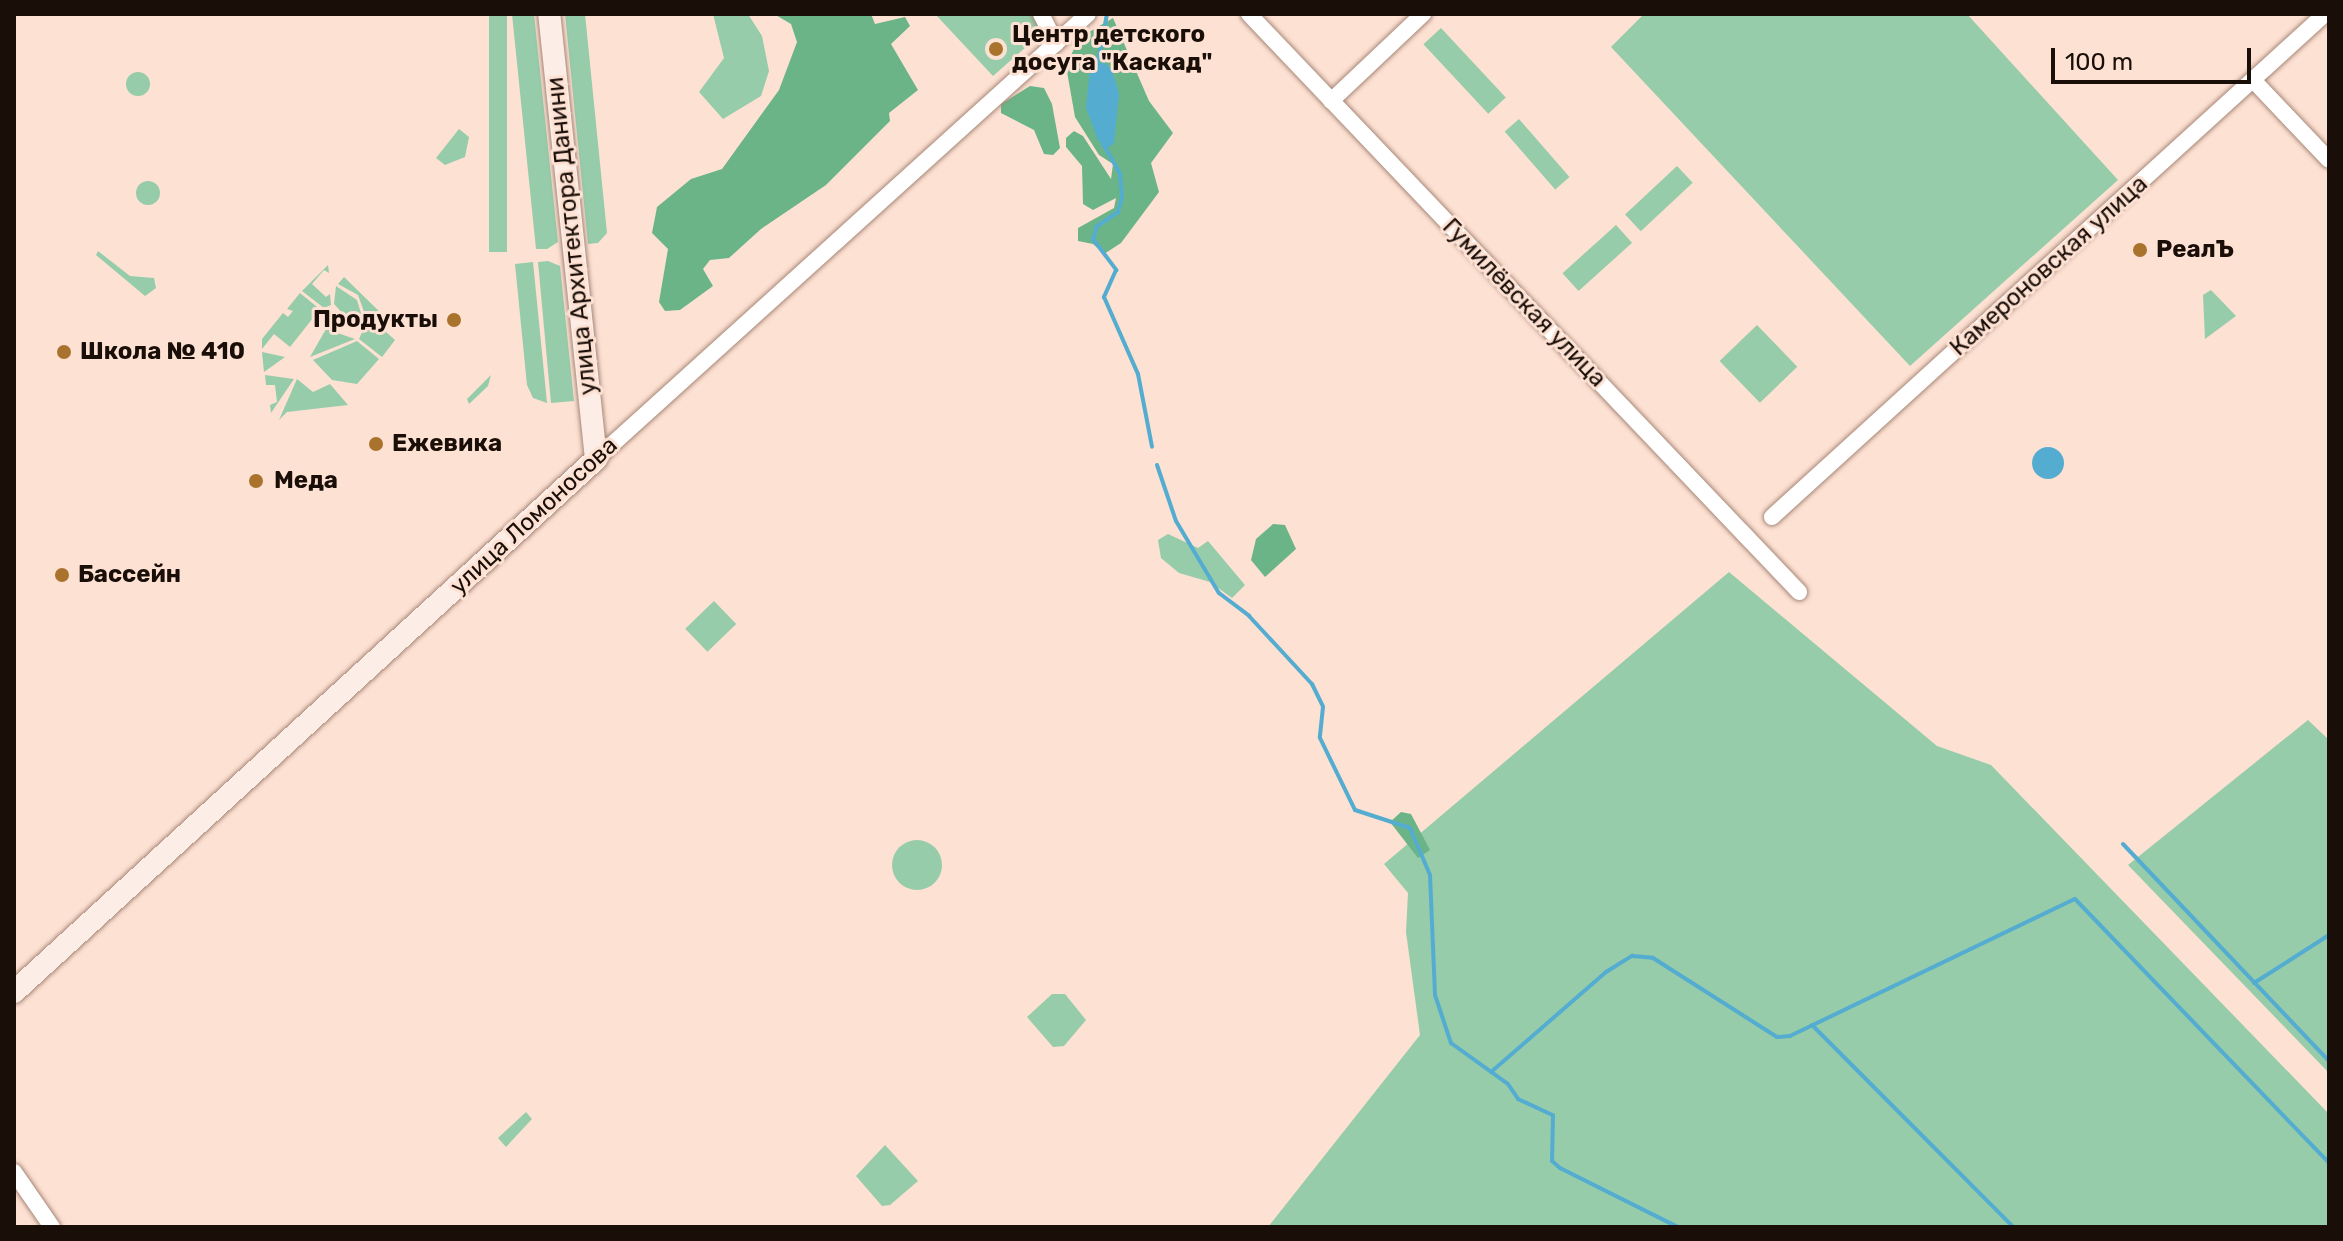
<!DOCTYPE html>
<meta charset="utf-8">
<style>
body{margin:0}
#map{position:relative;width:2343px;height:1241px;overflow:hidden;background:#fde1d3;font-family:Rubik,sans-serif}
div>[style]{position:absolute}
[style*='--x']{left:calc(var(--x)*1px);top:calc(var(--y)*1px);width:calc(var(--w)*1px);rotate:calc(var(--a)*1deg)}
.green>*{inset:0;background:#96ccaa;transform-origin:0 0}
.round{border-radius:50%}
.forest>*{inset:0;background:#6ab488}
.water>*{inset:0;background:#54add0}
.stream>*{height:4px;margin:-2px;padding:0 2px;transform-origin:2px;border-radius:2px;background:#54add0}
.roads{filter:drop-shadow(0 0 2px #a78777) drop-shadow(0 0 2px #a78777)}
.street>*{height:16px;margin:-8px;padding:0 8px;transform-origin:8px;border-radius:8px;background:#fff}
.secondary>*{height:22px;margin:-11px;padding:0 11px;transform-origin:11px;border-radius:11px;background:#fcede7}
.dots>*{width:22px;height:22px;translate:-50% -50%;box-sizing:border-box;border:4px solid #fde1d3;border-radius:50%}
span{translate:-50% -50%;white-space:nowrap;text-align:center;line-height:1.15;-webkit-text-stroke:6px #fde1d3;paint-order:stroke}
.poi-label{font-size:24px;color:#190e08;font-weight:700}
.left{translate:0 -50%;text-align:left}
.right{translate:-100% -50%;text-align:right}
.street-label{font-size:24px;color:#190e08}
.frame{position:absolute;inset:0;border:16px solid #190e08;pointer-events:none}
.scale{position:absolute;left:2051px;top:48px;width:200px;height:36px;box-sizing:border-box;border:4px solid #190e08;border-top:0;padding-left:10px;font-size:24px;line-height:28px;white-space:nowrap;color:#190e08;-webkit-text-stroke:6px #fde1d3;paint-order:stroke}
</style>
<div id="map">
<div class="green">
<div style="left:489px;top:14px;width:18px;height:238px"></div>
<div style="clip-path:polygon(512px 14px,534px 14px,558px 242px,547px 249px,536px 249px)"></div>
<div style="clip-path:polygon(565px 14px,585px 14px,607px 233px,598px 243px,588px 244px)"></div>
<div style="clip-path:polygon(713px 14px,748px 14px,762px 36px,769px 71px,761px 96px,723px 119px,699px 92px,724px 58px)"></div>
<div style="clip-path:polygon(935px 14px,1036px 14px,1044px 31px,993px 76px)"></div>
<div style="clip-path:polygon(1644px 14px,1967px 14px,2118px 180px,1910px 366px,1611px 47px)"></div>
<div style="left:1441px;top:28px;width:95px;height:24px;rotate:47deg"></div>
<div class="round" style="left:126px;top:72px;width:24px;height:24px"></div>
<div style="left:1519px;top:119px;width:77px;height:19px;rotate:49deg"></div>
<div style="clip-path:polygon(459px 129px,469px 137px,465px 157px,445px 165px,436px 158px)"></div>
<div style="left:1677px;top:166px;width:23px;height:71px;rotate:47deg"></div>
<div class="round" style="left:136px;top:181px;width:24px;height:24px"></div>
<div style="left:1616px;top:225px;width:24px;height:72px;rotate:48deg"></div>
<div style="clip-path:polygon(98px 251px,130px 276px,154px 278px,156px 288px,145px 296px,96px 255px)"></div>
<div style="clip-path:polygon(548px 261px,560px 266px,574px 401px,551px 403px,538px 262px)"></div>
<div style="clip-path:polygon(533px 262px,547px 403px,533px 398px,527px 385px,515px 264px)"></div>
<div style="clip-path:polygon(328px 265px,329px 273px,324px 270px,312px 284px,326px 297px,330px 294px,331px 305px,324px 308px,302px 291px)"></div>
<div style="clip-path:polygon(344px 277px,384px 316px,385px 322px,367px 320px,358px 295px,338px 284px)"></div>
<div style="clip-path:polygon(336px 286px,357px 300px,363px 320px,347px 318px,334px 304px)"></div>
<div style="clip-path:polygon(2211px 290px,2236px 316px,2205px 339px,2203px 295px)"></div>
<div style="clip-path:polygon(300px 293px,322px 311px,320px 319px,313px 318px,290px 347px,274px 334px,262px 349px,262px 339px,283px 313px,288px 317px,293px 311px,287px 309px)"></div>
<div style="clip-path:polygon(366px 323px,386px 325px,385px 331px,395px 340px,382px 357px,359px 339px)"></div>
<div style="left:1757px;top:325px;width:58px;height:52px;rotate:46deg"></div>
<div style="clip-path:polygon(326px 329px,355px 339px,310px 357px)"></div>
<div style="clip-path:polygon(357px 341px,379px 359px,357px 384px,332px 380px,313px 360px)"></div>
<div style="clip-path:polygon(262px 352px,285px 357px,264px 372px)"></div>
<div style="clip-path:polygon(265px 375px,294px 379px,271px 413px,270px 405px,277px 402px,275px 385px,266px 385px)"></div>
<div style="clip-path:polygon(491px 375px,488px 386px,469px 404px,467px 399px)"></div>
<div style="clip-path:polygon(297px 379px,313px 392px,330px 384px,348px 405px,287px 412px,279px 420px)"></div>
<div style="clip-path:polygon(1168px 534px,1198px 548px,1208px 541px,1245px 585px,1232px 598px,1210px 582px,1179px 573px,1161px 558px,1158px 540px)"></div>
<div style="clip-path:polygon(1729px 572px,1937px 746px,1991px 765px,2329px 1114px,2329px 1227px,1268px 1227px,1420px 1035px,1406px 932px,1408px 893px,1384px 864px)"></div>
<div style="left:714px;top:601px;width:32px;height:40px;rotate:46deg"></div>
<div style="clip-path:polygon(2308px 720px,2329px 740px,2329px 1073px,2128px 865px)"></div>
<div class="round" style="left:892px;top:840px;width:50px;height:50px"></div>
<div style="clip-path:polygon(1052px 994px,1065px 994px,1086px 1020px,1064px 1046px,1053px 1047px,1027px 1017px)"></div>
<div style="clip-path:polygon(526px 1112px,532px 1119px,506px 1147px,498px 1138px)"></div>
<div style="clip-path:polygon(885px 1145px,918px 1181px,890px 1205px,882px 1206px,856px 1176px)"></div>
</div>
<div class="forest">
<div style="clip-path:polygon(774px 14px,871px 14px,875px 24px,905px 17px,910px 26px,891px 44px,918px 90px,889px 113px,890px 121px,826px 185px,761px 229px,729px 258px,710px 260px,703px 269px,713px 286px,680px 310px,665px 311px,659px 302px,668px 249px,652px 233px,657px 207px,691px 179px,722px 169px,779px 90px,797px 42px,791px 24px)"></div>
<div style="clip-path:polygon(1113px 18px,1149px 101px,1173px 133px,1151px 163px,1159px 192px,1121px 243px,1104px 254px,1093px 244px,1078px 241px,1078px 228px,1114px 208px,1116px 198px,1093px 210px,1083px 204px,1082px 166px,1066px 147px,1066px 138px,1074px 131px,1083px 136px,1111px 179px,1113px 164px,1099px 155px,1075px 117px,1066px 66px,1079px 38px)"></div>
<div style="clip-path:polygon(1030px 86px,1044px 88px,1052px 104px,1060px 148px,1053px 155px,1044px 154px,1034px 130px,1001px 113px,1001px 104px)"></div>
<div style="clip-path:polygon(1273px 524px,1285px 525px,1296px 549px,1265px 577px,1251px 560px,1256px 539px)"></div>
<div style="clip-path:polygon(1401px 812px,1411px 814px,1430px 850px,1418px 858px,1390px 822px)"></div>
</div>
<div class="water">
<div style="clip-path:polygon(1104px 62px,1112px 70px,1119px 94px,1114px 143px,1107px 149px,1098px 140px,1086px 108px,1090px 68px)"></div>
<div class="round" style="left:2032px;top:447px;width:32px;height:32px"></div>
</div>
<div class="stream">
<div style="--x:1097;--y:66;--w:53;--a:-79.1"></div>
<div style="--x:1103;--y:144;--w:34;--a:60"></div>
<div style="--x:1120;--y:174;--w:23;--a:85"></div>
<div style="--x:1122;--y:197;--w:16;--a:105"></div>
<div style="--x:1118;--y:212;--w:25;--a:146"></div>
<div style="--x:1097;--y:226;--w:14;--a:107"></div>
<div style="--x:1093;--y:239;--w:39;--a:53"></div>
<div style="--x:1116;--y:270;--w:30;--a:114"></div>
<div style="--x:1104;--y:297;--w:84;--a:66.2"></div>
<div style="--x:1138;--y:374;--w:74;--a:79.1"></div>
<div style="--x:1157;--y:465;--w:59;--a:71.3"></div>
<div style="--x:1176;--y:521;--w:84;--a:59.2"></div>
<div style="--x:1219;--y:593;--w:38;--a:37"></div>
<div style="--x:1249;--y:616;--w:93;--a:47.2"></div>
<div style="--x:1312;--y:684;--w:25;--a:64"></div>
<div style="--x:1323;--y:707;--w:31;--a:96"></div>
<div style="--x:1320;--y:738;--w:80;--a:64.1"></div>
<div style="--x:1355;--y:810;--w:58;--a:18.1"></div>
<div style="--x:1410;--y:828;--w:51;--a:66.9"></div>
<div style="--x:1430;--y:875;--w:120;--a:87.6"></div>
<div style="--x:1435;--y:995;--w:51;--a:71.6"></div>
<div style="--x:1451;--y:1043;--w:70;--a:35.7"></div>
<div style="--x:1508;--y:1084;--w:18;--a:56"></div>
<div style="--x:1518;--y:1099;--w:38;--a:25"></div>
<div style="--x:1553;--y:1115;--w:46;--a:91.2"></div>
<div style="--x:1552;--y:1161;--w:11;--a:41"></div>
<div style="--x:1560;--y:1168;--w:132;--a:26.6"></div>
<div style="--x:2123;--y:844;--w:299;--a:46.5"></div>
<div style="--x:2254;--y:983;--w:89;--a:-32.6"></div>
<div style="--x:1812;--y:1025;--w:285;--a:45.1"></div>
<div style="--x:1491;--y:1072;--w:152;--a:-41"></div>
<div style="--x:1606;--y:972;--w:31;--a:-32"></div>
<div style="--x:1632;--y:956;--w:21;--a:5"></div>
<div style="--x:1653;--y:958;--w:147;--a:32.5"></div>
<div style="--x:1777;--y:1037;--w:13;--a:-4"></div>
<div style="--x:1790;--y:1036;--w:316;--a:-25.7"></div>
<div style="--x:2075;--y:899;--w:366;--a:46.1"></div>
</div>
<div class="roads">
<div class="street">
<div style="--x:1041;--y:14;--w:33;--a:63"></div>
<div style="--x:1249;--y:14;--w:798;--a:46.42"></div>
<div style="--x:2253;--y:80;--w:110;--a:46.5"></div>
<div style="--x:1331;--y:101;--w:127;--a:-43.4"></div>
<div style="--x:596;--y:459;--w:663;--a:-42.13"></div>
<div style="--x:1772;--y:517;--w:748;--a:-42.29"></div>
<div style="--x:14;--y:1172;--w:67;--a:55.4"></div>
</div>
<div class="secondary">
<div style="--x:14;--y:992;--w:789;--a:-42.48"></div>
<div style="--x:596;--y:459;--w:447;--a:-96"></div>
</div>
</div>
<div class="dots">
<div style="left:996px;top:49px;background:#a9732e"></div>
<div style="left:2140px;top:250px;background:#a9732e"></div>
<div style="left:454px;top:320px;background:#a9732e"></div>
<div style="left:64px;top:352px;background:#a9732e"></div>
<div style="left:376px;top:444px;background:#a9732e"></div>
<div style="left:256px;top:481px;background:#a9732e"></div>
<div style="left:62px;top:575px;background:#a9732e"></div>
</div>
<div class="poi-label">
<span class="left" style="left:1012px;top:49px">Центр детского<br>досуга "Каскад"</span>
<span class="left" style="left:2156px;top:250px">РеалЪ</span>
<span class="right" style="left:438px;top:320px">Продукты</span>
<span class="left" style="left:80px;top:352px">Школа № 410</span>
<span class="left" style="left:392px;top:444px">Ежевика</span>
<span class="left" style="left:274px;top:481px">Меда</span>
<span class="left" style="left:78px;top:575px">Бассейн</span>
</div>
<div class="street-label">
<span style="left:572px;top:236px;rotate:-96deg">улица Архитектора Данини</span>
<span style="left:2049px;top:266px;rotate:-42deg">Камероновская улица</span>
<span style="left:1524px;top:303px;rotate:46deg">Гумилёвская улица</span>
<span style="left:534px;top:516px;rotate:-43deg">улица Ломоносова</span>
</div>
<div class="frame"></div>
<div class="scale">100 m</div>
</div>
